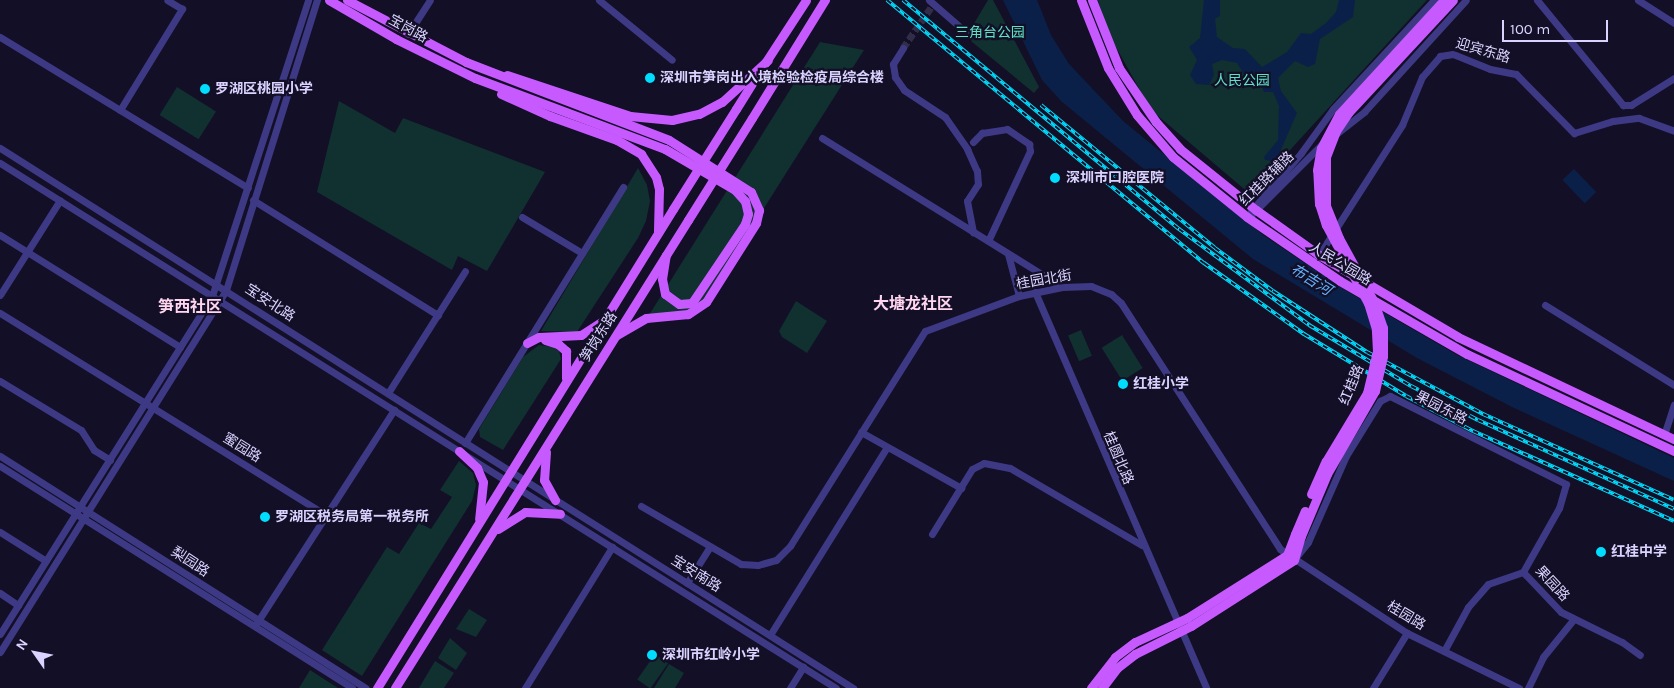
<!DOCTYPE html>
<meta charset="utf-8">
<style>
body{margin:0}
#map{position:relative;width:1674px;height:688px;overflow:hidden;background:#130f26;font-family:Karla,"Noto Sans SC",sans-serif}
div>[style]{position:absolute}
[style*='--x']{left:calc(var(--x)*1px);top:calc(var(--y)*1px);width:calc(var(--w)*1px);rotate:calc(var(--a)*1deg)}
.green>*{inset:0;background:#113030;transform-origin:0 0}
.water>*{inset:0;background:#0b2048;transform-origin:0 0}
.minor-tunnel>*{height:7px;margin-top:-3.5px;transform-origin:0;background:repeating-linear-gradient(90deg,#312c47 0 7px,transparent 0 10.5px)}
.minor>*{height:7px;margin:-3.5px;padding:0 3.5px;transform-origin:3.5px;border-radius:3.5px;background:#3e3985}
.major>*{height:9px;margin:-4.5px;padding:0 4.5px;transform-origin:4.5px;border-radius:4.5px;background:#c75aff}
.rail>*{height:4px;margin-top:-2px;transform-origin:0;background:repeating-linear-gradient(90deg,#130f26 0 5.5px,#00ddfe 0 11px);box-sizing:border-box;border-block:1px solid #00ddfe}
.major-bridge>*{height:9px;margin:-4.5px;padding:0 4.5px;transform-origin:4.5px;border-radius:4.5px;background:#c75aff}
.dots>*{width:14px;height:14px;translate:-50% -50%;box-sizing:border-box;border:2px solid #130f26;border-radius:50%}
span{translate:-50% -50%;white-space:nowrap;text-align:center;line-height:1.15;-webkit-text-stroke:4.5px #130f26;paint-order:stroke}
.street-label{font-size:14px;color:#dad3ff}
.park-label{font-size:14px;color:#5de1c4}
.poi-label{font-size:14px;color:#dad3ff;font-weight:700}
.left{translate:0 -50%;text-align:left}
.water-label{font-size:15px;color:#61b1ff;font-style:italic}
.quarter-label{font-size:16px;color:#ffd5ef;font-weight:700}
.north{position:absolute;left:10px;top:628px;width:50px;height:50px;-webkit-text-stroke:4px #130f26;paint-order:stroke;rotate:303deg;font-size:14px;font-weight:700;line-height:20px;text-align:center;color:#dad3ff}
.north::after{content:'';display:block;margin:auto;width:18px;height:22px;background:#dad3ff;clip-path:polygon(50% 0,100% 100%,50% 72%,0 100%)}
.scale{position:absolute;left:1502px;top:20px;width:106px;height:22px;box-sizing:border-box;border:2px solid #dad3ff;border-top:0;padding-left:6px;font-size:15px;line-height:18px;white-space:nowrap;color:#dad3ff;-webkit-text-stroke:4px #130f26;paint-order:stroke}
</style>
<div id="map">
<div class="green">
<div style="clip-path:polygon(988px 0,993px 0,1039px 87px,1034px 93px,966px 37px)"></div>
<div style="clip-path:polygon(1098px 0,1427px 0,1250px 194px,1151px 110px,1107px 31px)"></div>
<div style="clip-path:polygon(820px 42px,864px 50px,704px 303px,685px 312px,649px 315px)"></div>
<div style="left:177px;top:87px;width:46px;height:33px;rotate:32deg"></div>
<div style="clip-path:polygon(339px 101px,395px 133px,403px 118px,545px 172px,487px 271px,458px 256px,452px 270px,317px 192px)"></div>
<div style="clip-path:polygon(638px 168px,647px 185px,650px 201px,646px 221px,638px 238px,577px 332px,541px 331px)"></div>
<div style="clip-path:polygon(796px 301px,827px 321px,807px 353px,782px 337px,779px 331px)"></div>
<div style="left:1081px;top:330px;width:28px;height:14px;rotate:67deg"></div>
<div style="left:1122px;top:335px;width:39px;height:24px;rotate:58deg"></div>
<div style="clip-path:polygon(539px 345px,553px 347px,559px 351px,561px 359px,503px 450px,480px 437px,479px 429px,523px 357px)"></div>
<div style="clip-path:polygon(459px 461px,473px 473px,476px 485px,472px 501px,362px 676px,322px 650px,387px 547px,399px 554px,419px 523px,431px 529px,452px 497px,440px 490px)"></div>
<div style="clip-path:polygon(469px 609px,487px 620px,476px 637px,456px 629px)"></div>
<div style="clip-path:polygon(450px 638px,467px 653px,456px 670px,438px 658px)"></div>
<div style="left:655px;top:654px;width:16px;height:31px;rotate:35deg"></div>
<div style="clip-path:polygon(435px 661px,454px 673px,444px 688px,419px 688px)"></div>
<div style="clip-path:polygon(669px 664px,684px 673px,675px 688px,654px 688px)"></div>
<div style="clip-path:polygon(310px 670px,338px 688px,299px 688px)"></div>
</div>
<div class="water">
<div style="clip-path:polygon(1003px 0,1037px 0,1051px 35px,1069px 64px,1123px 121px,1263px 235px,1345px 290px,1457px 355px,1674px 458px,1674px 481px,1512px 407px,1417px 358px,1253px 259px,1061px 101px,1042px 80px)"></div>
<div style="clip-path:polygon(1204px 0,1220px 0,1220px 16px,1215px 19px,1217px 37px,1233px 48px,1245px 49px,1262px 67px,1287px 52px,1301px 33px,1311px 34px,1326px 23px,1336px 12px,1339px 0,1355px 0,1353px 17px,1320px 39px,1315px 64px,1308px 67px,1295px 61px,1278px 78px,1281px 91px,1297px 113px,1276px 161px,1265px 160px,1264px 157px,1278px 140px,1279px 106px,1273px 92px,1264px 92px,1260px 83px,1247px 79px,1237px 63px,1222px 60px,1212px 64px,1214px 75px,1209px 85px,1196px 84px,1190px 75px,1197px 60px,1189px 47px,1200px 38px)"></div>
<div style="left:1574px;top:169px;width:32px;height:16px;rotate:46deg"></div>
</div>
<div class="minor-tunnel">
<div style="--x:903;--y:48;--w:55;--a:-55.4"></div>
</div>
<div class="minor">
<div style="--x:599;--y:0;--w:94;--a:39.4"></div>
<div style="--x:929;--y:0;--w:50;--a:41"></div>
<div style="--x:1537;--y:0;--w:136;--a:50.7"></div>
<div style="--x:1623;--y:105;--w:8;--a:0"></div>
<div style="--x:1631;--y:105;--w:51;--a:-32.1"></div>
<div style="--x:1638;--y:0;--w:43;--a:32.6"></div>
<div style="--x:408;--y:34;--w:40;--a:-57.1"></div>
<div style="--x:0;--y:37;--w:290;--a:31.3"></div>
<div style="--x:903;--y:48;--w:19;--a:122"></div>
<div style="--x:893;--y:64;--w:13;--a:81"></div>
<div style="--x:895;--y:77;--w:16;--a:55"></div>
<div style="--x:904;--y:90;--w:49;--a:33.4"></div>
<div style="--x:945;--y:117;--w:39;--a:55"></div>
<div style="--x:967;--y:149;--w:24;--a:66"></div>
<div style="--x:977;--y:171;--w:13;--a:86"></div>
<div style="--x:978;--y:184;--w:20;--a:123"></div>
<div style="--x:967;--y:201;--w:32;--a:79"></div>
<div style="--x:120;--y:110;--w:119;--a:-58.5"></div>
<div style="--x:182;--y:9;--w:17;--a:-149"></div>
<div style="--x:1336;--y:134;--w:36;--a:-38"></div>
<div style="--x:1364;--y:112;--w:151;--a:-47.7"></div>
<div style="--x:822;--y:138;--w:282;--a:31.8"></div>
<div style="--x:973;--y:142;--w:13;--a:-45"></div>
<div style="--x:982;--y:133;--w:25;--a:-9"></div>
<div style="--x:1007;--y:129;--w:27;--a:34"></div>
<div style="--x:1029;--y:144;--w:7;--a:82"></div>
<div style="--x:1030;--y:151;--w:99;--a:115"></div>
<div style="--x:0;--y:148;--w:1010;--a:32.34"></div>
<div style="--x:0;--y:163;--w:987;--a:32.13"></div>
<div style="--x:253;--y:200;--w:218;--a:31.9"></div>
<div style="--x:1251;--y:211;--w:77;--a:-49.2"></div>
<div style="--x:1301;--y:153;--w:54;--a:-54"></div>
<div style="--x:1333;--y:109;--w:149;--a:-47.2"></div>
<div style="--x:1253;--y:213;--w:99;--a:-45"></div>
<div style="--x:522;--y:217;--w:70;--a:31"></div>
<div style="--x:0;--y:235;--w:212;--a:31.9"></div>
<div style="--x:1008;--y:254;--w:43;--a:75.3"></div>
<div style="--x:1317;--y:258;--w:158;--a:-57.4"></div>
<div style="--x:1402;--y:125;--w:52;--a:-67.4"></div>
<div style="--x:1422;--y:77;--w:28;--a:-49"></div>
<div style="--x:1440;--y:56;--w:13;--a:-9"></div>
<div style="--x:1453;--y:54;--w:40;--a:22"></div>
<div style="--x:1490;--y:69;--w:26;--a:11"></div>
<div style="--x:1516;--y:74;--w:83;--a:45.5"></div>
<div style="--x:1574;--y:133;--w:41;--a:-17.1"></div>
<div style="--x:1613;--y:121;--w:26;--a:-7"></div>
<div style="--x:1639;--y:118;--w:37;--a:20"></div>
<div style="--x:1035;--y:292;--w:431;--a:66.6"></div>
<div style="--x:0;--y:295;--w:112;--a:-57.7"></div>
<div style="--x:1545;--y:305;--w:152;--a:31.8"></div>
<div style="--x:0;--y:313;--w:384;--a:31.8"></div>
<div style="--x:0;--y:381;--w:95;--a:31.2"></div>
<div style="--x:81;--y:430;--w:24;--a:57"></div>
<div style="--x:94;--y:450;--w:19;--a:32"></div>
<div style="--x:388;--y:393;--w:144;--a:-57.7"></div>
<div style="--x:861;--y:432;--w:115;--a:29.2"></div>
<div style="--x:1664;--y:435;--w:32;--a:-72"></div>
<div style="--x:465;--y:443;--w:301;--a:-58.3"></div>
<div style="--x:0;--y:456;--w:433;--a:32.4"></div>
<div style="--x:0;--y:466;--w:416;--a:32.2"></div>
<div style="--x:641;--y:506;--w:116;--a:30.1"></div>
<div style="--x:741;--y:564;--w:17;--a:3"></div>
<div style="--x:758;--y:565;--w:19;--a:-16"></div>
<div style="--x:776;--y:560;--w:20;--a:-45"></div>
<div style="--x:790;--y:546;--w:254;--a:-57.9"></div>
<div style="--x:925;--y:331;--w:100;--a:-20.4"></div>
<div style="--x:1019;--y:296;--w:44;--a:-11.8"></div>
<div style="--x:1062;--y:287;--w:29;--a:-2"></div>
<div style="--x:1091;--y:286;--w:22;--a:22"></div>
<div style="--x:1111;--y:294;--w:13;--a:42"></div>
<div style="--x:1121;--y:303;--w:293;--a:57.1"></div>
<div style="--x:1280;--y:549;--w:152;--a:33.5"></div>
<div style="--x:1407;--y:633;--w:125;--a:26.2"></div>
<div style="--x:0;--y:532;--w:54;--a:32.2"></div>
<div style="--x:932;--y:534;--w:76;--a:-58.4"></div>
<div style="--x:972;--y:469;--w:13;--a:-27"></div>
<div style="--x:984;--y:463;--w:26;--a:11"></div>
<div style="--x:1010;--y:468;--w:153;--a:30.3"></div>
<div style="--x:1296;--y:557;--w:19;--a:-51"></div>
<div style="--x:1308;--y:542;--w:94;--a:-66.2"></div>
<div style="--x:1346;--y:456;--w:65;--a:-58.3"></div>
<div style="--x:1380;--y:401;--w:11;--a:-27"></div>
<div style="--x:1390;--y:396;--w:197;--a:26.6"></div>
<div style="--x:1566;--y:484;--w:25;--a:106"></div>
<div style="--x:1559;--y:508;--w:73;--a:119.4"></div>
<div style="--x:687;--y:583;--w:41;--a:-57.8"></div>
<div style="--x:0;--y:593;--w:22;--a:34"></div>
<div style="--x:256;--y:624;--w:255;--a:-57.2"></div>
<div style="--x:0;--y:634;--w:399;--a:-57.9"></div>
<div style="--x:212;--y:296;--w:311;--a:-72"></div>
<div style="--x:770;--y:635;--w:221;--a:-58.1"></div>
<div style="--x:1444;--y:651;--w:50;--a:-61.4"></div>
<div style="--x:1468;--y:607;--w:30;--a:-49"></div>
<div style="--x:1488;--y:584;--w:37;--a:-19"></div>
<div style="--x:1523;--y:572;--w:55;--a:46.5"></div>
<div style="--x:1561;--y:612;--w:68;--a:26.2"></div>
<div style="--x:1622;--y:642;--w:22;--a:36"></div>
<div style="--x:0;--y:652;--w:427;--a:-58"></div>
<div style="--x:226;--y:290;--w:304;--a:-72.6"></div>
<div style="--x:525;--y:688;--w:166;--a:-58.3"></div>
<div style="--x:790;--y:688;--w:25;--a:-58"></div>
<div style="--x:1373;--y:688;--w:65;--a:-58.3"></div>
<div style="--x:1528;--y:688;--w:34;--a:-64"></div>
<div style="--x:1543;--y:657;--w:48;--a:-51"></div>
</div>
<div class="major">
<div style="--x:329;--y:0;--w:78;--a:30.2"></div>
<div style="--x:396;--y:39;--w:88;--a:26.3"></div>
<div style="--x:475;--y:78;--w:203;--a:20.5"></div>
<div style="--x:665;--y:149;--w:81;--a:30.4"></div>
<div style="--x:735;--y:190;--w:15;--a:48"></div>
<div style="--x:745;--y:201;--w:13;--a:77"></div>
<div style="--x:748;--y:214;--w:10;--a:107"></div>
<div style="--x:745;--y:224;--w:95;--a:123.9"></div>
<div style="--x:692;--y:303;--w:13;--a:176"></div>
<div style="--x:679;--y:304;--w:17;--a:-144"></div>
<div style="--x:665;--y:294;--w:15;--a:-101"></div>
<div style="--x:662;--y:279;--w:24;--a:-81"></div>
<div style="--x:347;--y:0;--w:134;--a:27.5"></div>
<div style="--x:466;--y:62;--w:217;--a:21"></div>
<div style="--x:669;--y:140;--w:97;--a:32.4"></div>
<div style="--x:751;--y:192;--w:20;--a:66"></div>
<div style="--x:759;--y:210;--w:13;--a:103"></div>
<div style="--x:756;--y:223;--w:93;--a:122.3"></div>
<div style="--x:706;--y:302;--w:22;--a:146"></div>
<div style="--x:688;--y:314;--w:42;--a:174.6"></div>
<div style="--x:646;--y:318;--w:34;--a:150"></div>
<div style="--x:1081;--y:0;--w:73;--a:68.3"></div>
<div style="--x:1108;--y:68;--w:55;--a:58.3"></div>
<div style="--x:1137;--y:115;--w:55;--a:49.4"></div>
<div style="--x:1173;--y:157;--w:95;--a:39"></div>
<div style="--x:1247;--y:217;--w:113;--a:34.5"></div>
<div style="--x:1340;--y:281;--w:146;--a:29.9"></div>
<div style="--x:1467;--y:354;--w:229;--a:25.1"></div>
<div style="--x:1092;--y:0;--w:73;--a:68.3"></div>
<div style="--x:1119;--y:68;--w:65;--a:55.6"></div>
<div style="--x:1156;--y:122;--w:36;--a:48"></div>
<div style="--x:1180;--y:149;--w:97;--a:38.8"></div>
<div style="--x:1256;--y:210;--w:77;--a:35.5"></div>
<div style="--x:1319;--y:255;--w:161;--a:30.5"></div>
<div style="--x:1458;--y:337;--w:239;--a:25.3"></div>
<div style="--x:765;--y:63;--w:75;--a:-56.9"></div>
<div style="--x:507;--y:75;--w:130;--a:18.4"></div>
<div style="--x:630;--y:116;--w:42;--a:5.4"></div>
<div style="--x:672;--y:120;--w:28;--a:-13"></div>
<div style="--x:699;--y:114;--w:26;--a:-28"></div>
<div style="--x:722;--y:102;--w:62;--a:-42.4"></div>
<div style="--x:501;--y:94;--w:54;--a:24.2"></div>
<div style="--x:550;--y:116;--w:71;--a:19.7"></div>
<div style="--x:617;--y:140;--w:28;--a:30"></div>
<div style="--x:641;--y:154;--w:27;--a:57"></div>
<div style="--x:656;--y:177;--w:12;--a:76"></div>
<div style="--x:659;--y:189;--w:42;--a:91.4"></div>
<div style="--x:736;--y:109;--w:39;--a:-58"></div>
<div style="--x:752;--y:118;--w:139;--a:-58.3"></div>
<div style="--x:545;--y:340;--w:14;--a:17"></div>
<div style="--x:558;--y:344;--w:11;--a:41"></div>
<div style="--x:566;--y:351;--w:27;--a:90"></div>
<div style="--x:527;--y:343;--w:13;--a:-27"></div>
<div style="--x:539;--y:337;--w:42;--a:-2.7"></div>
<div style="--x:581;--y:335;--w:24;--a:-33"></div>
<div style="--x:459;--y:451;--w:25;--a:43"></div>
<div style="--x:477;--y:468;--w:15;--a:67"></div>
<div style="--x:483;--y:482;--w:37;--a:96"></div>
<div style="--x:546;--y:452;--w:28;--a:94"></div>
<div style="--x:544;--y:480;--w:23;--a:61"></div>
<div style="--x:498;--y:529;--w:32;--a:-32"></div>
<div style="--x:525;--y:512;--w:35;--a:3"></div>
<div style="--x:377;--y:688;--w:563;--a:-58.29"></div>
<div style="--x:395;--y:688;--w:552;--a:-57.95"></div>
<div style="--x:1091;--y:688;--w:39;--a:-52"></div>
<div style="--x:1115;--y:657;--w:25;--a:-37"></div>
<div style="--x:1135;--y:642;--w:57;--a:-24.8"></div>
<div style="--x:1187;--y:618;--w:118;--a:-32.2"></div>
<div style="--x:1287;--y:555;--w:22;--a:-69"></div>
<div style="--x:1102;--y:688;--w:25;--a:-53"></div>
<div style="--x:1117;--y:668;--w:23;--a:-38"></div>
<div style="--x:1135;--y:654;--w:63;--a:-26.6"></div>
<div style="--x:1191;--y:626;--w:122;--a:-32.7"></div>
<div style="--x:1294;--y:560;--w:25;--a:-74"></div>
</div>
<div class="rail">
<div style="--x:887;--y:0;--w:412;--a:39.7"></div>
<div style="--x:1204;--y:263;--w:123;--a:35.4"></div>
<div style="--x:1304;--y:334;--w:119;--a:31.3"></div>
<div style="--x:1406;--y:396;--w:76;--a:27.6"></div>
<div style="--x:1473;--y:431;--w:220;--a:24.1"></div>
<div style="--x:903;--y:0;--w:359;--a:39.7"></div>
<div style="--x:1179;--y:229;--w:162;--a:36.4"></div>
<div style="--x:1309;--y:325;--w:119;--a:30.9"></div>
<div style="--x:1411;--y:386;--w:75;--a:26.9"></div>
<div style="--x:1478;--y:420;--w:215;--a:24.4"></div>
<div style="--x:1041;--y:105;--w:225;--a:39.4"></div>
<div style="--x:1215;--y:248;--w:72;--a:36.6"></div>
<div style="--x:1273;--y:291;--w:112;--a:33"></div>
<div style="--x:1367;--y:352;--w:132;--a:28.1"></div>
<div style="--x:1483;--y:414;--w:209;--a:24.2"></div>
</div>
<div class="major-bridge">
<div style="--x:673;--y:209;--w:118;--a:-57.8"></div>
<div style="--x:688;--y:220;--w:120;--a:-57.9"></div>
<div style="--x:1311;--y:494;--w:36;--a:-66"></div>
<div style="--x:1326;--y:461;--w:79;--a:-58.9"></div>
<div style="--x:1367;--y:393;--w:43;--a:-76.6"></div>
<div style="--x:1377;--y:351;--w:22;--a:-93"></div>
<div style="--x:1376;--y:329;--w:27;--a:-107"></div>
<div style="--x:1368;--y:303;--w:89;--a:-118.3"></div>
<div style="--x:1326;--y:225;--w:22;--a:-108"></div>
<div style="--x:1319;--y:204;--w:34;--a:-93"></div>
<div style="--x:1317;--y:170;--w:22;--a:-80"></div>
<div style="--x:1321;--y:148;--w:38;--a:-62"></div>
<div style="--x:1339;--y:114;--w:155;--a:-47.4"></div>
<div style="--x:1295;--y:534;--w:25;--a:-67"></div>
<div style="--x:1301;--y:536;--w:67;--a:-67.2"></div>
<div style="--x:1327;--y:474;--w:96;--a:-60"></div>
<div style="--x:1375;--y:391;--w:36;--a:-77"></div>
<div style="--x:1383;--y:356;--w:28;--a:-90"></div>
<div style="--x:1383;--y:328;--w:28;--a:-109"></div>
<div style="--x:1374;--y:302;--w:73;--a:-118.7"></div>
<div style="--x:1339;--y:238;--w:35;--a:-112"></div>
<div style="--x:1326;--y:206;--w:49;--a:-90"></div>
<div style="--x:1326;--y:157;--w:28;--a:-69"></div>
<div style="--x:1336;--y:131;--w:22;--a:-56"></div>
<div style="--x:1348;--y:113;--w:154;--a:-47.1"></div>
</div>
<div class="dots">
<div style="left:650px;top:78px;background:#00ddfe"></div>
<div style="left:205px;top:89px;background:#00ddfe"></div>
<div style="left:1055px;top:178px;background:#00ddfe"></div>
<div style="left:1123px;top:384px;background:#00ddfe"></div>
<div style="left:265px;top:517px;background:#00ddfe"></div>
<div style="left:1601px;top:552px;background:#00ddfe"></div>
<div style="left:652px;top:655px;background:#00ddfe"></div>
</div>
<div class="street-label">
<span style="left:408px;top:29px;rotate:29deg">宝岗路</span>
<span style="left:1483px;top:51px;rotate:16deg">迎宾东路</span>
<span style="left:1267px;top:179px;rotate:-45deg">红桂路辅路</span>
<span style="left:1340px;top:264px;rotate:31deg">人民公园路</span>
<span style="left:1044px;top:280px;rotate:-10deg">桂园北街</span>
<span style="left:270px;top:303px;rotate:33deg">宝安北路</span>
<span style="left:599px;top:337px;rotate:-58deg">笋岗东路</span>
<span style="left:1352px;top:385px;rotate:-67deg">红桂路</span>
<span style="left:1441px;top:408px;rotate:27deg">果园东路</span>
<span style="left:242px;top:448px;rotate:32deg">蜜园路</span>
<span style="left:1118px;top:458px;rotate:67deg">桂圆北路</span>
<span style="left:190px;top:562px;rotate:33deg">梨园路</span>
<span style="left:696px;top:574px;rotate:32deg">宝安南路</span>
<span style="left:1552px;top:584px;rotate:47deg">果园路</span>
<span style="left:1406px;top:616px;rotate:31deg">桂园路</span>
</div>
<div class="park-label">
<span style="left:990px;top:33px">三角台公园</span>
<span style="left:1242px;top:81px">人民公园</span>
</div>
<div class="poi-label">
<span class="left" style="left:660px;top:78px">深圳市笋岗出入境检验检疫局综合楼</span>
<span class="left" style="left:215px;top:89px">罗湖区桃园小学</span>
<span class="left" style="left:1066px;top:178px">深圳市口腔医院</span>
<span class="left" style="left:1133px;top:384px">红桂小学</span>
<span class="left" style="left:275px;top:517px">罗湖区税务局第一税务所</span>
<span class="left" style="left:1611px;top:552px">红桂中学</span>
<span class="left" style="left:662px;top:655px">深圳市红岭小学</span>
</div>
<div class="water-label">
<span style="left:1311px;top:280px;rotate:32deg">布吉河</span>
</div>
<div class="quarter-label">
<span style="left:913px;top:304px">大塘龙社区</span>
<span style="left:190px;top:307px">笋西社区</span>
</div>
<div class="north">N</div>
<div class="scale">100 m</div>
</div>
